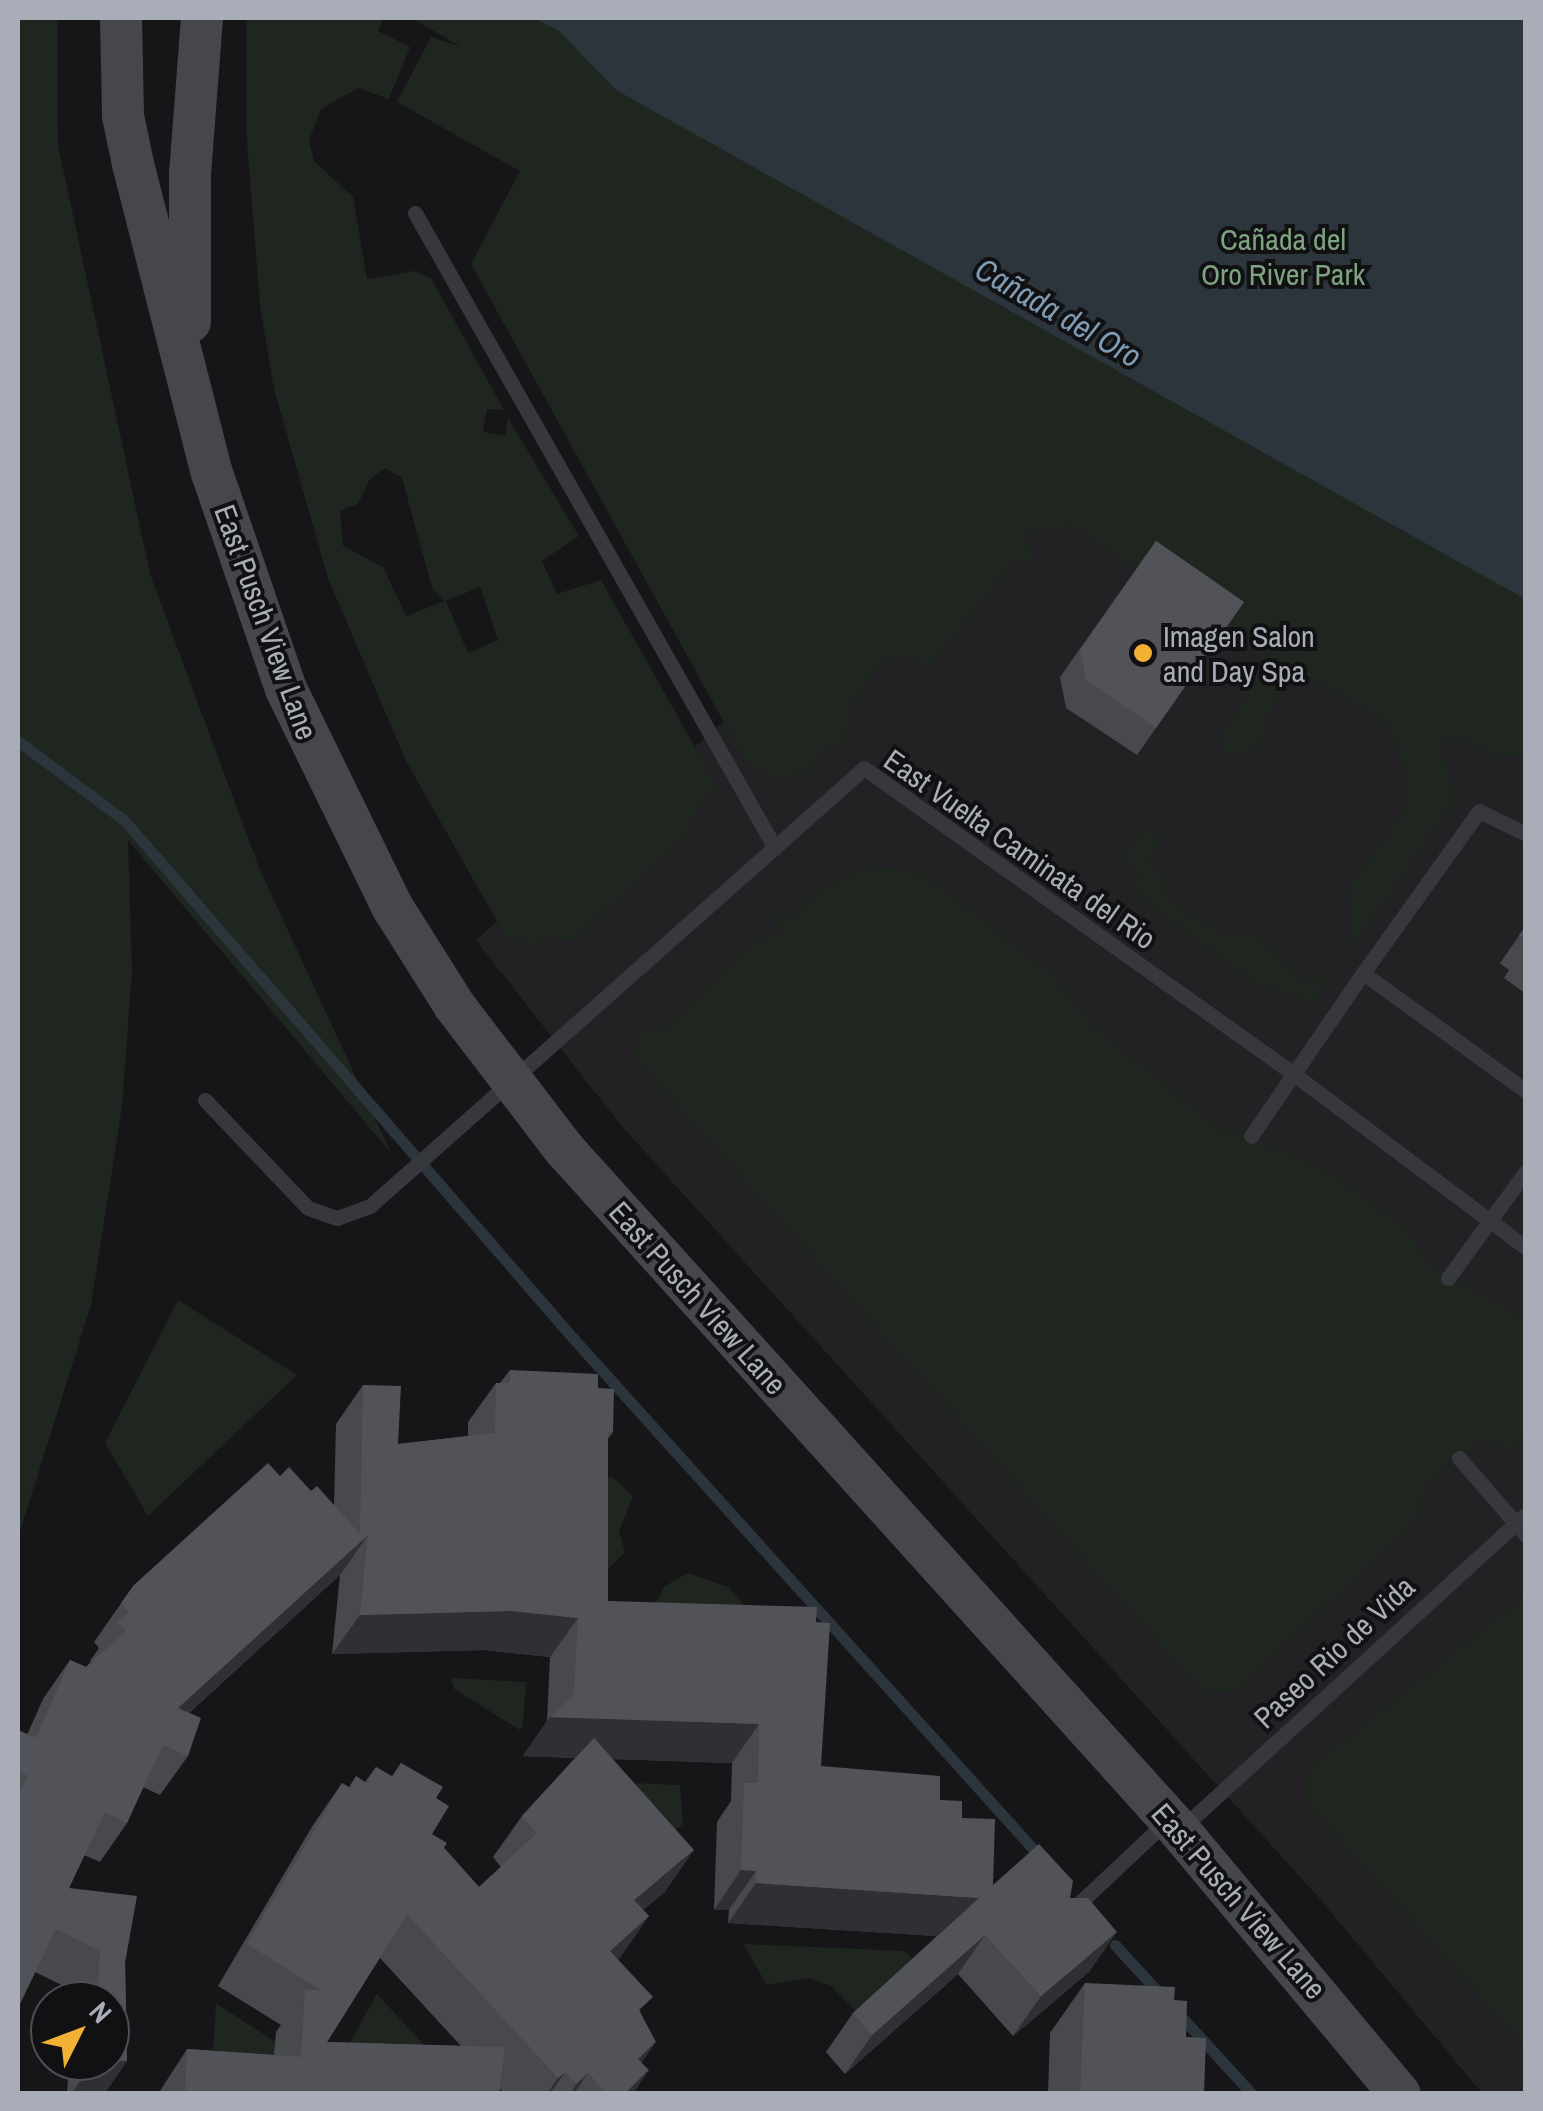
<!DOCTYPE html>
<meta charset="utf-8">
<style>
body{margin:0}
#map{position:relative;width:1543px;height:2111px;overflow:hidden;background:#161618;font-family:"Archivo Narrow",sans-serif}
div>[style]{position:absolute}
[style*='--x']{left:calc(var(--x)*1px);top:calc(var(--y)*1px);width:calc(var(--w)*1px);rotate:calc(var(--a)*1deg)}
.built>*{inset:0;background:#222225}
.green>*{inset:0;background:#1e261f}
.water>*{inset:0;background:#2c353c}
.stream>*{height:11px;margin:-5.5px;padding:0 5.5px;transform-origin:5.5px;border-radius:5.5px;background:#2c353c}
.service>*{height:15px;margin:-7.5px;padding:0 7.5px;transform-origin:7.5px;border-radius:7.5px;background:#37383d}
.secondary>*{height:42px;margin:-21px;padding:0 21px;transform-origin:21px;border-radius:21px;background:#45474d}
.wall>*{inset:0;background:#47494d}
.shaded-wall>*{inset:0;background:#2f3033}
.building>*{inset:0;background:#525359}
.dots>*{width:28px;height:28px;translate:-50% -50%;box-sizing:border-box;border:5px solid #111113;border-radius:50%}
span{translate:-50% -50%;white-space:nowrap;text-align:center;line-height:1.15;-webkit-text-stroke:8px #111113;paint-order:stroke}
.park-label{font-size:30px;color:#7fa381}
.street-label{font-size:30px;color:#a8adb8}
.poi-label{font-size:30px;color:#a8adb8}
.left{translate:0 -50%;text-align:left}
.water-label{font-size:32px;color:#7f9bb3;font-style:italic}
.frame{position:absolute;inset:0;border:20px solid #a8adb8;pointer-events:none}
.north{position:absolute;left:30px;top:1981px;width:100px;height:100px;box-sizing:border-box;background:#111113;border:2px solid #4d4f55;border-radius:50%;rotate:48deg;font-size:28px;font-weight:700;line-height:40px;text-align:center;color:#a8adb8}
.north::after{content:'';display:block;margin:auto;width:35px;height:45px;background:#f2b134;clip-path:polygon(50% 0,100% 100%,50% 72%,0 100%)}
</style>
<div id="map">
<div class="built">
<div style="clip-path:polygon(1031px 450px,1525px 724px,1525px 2093px,1482px 2093px,1320px 1899px,619px 1123px,476px 940px)"></div>
</div>
<div class="green">
<div style="clip-path:polygon(18px 18px,57px 18px,58px 145px,150px 574px,260px 870px,391px 1153px,128px 840px,132px 971px,122px 1107px,91px 1305px,18px 1538px)"></div>
<div style="clip-path:polygon(evenodd,247px 18px,383px 18px,378px 31px,410px 47px,389px 99px,358px 88px,321px 109px,309px 140px,314px 161px,353px 197px,367px 279px,415px 271px,431px 278px,504px 410px,487px 409px,483px 432px,505px 436px,508px 418px,579px 536px,542px 561px,557px 594px,601px 580px,712px 777px,717px 793px,705px 795px,683px 838px,573px 940px,542px 938px,540px 945px,507px 939px,406px 761px,328px 578px,274px 389px,260px 305px,247px 141px,247px 18px,385px 468px,402px 478px,432px 588px,445px 601px,406px 616px,383px 567px,343px 546px,340px 510px,358px 504px,370px 479px,385px 468px,247px 18px,480px 587px,498px 640px,468px 653px,446px 601px,480px 587px)"></div>
<div style="clip-path:polygon(412px 18px,1525px 18px,1525px 755px,1499px 757px,1459px 739px,1441px 742px,1454px 800px,1353px 949px,1348px 888px,1401px 815px,1405px 777px,1394px 736px,1379px 716px,1237px 639px,1074px 526px,1028px 534px,1033px 567px,1015px 559px,930px 666px,906px 655px,882px 661px,851px 704px,844px 742px,837px 749px,831px 743px,811px 761px,816px 767px,809px 773px,774px 777px,748px 766px,471px 264px,520px 171px,397px 102px,431px 37px,461px 47px)"></div>
<div style="clip-path:polygon(1266px 668px,1278px 669px,1286px 683px,1265px 721px,1262px 742px,1246px 754px,1226px 753px,1219px 737px)"></div>
<div style="clip-path:polygon(1145px 826px,1162px 839px,1147px 863px,1162px 876px,1166px 899px,1225px 936px,1248px 934px,1266px 943px,1302px 980px,1329px 976px,1312px 1010px,1299px 996px,1259px 986px,1141px 898px,1135px 885px,1140px 872px,1121px 857px)"></div>
<div style="clip-path:polygon(875px 866px,923px 874px,1050px 972px,1092px 1025px,1220px 1130px,1232px 1129px,1328px 1171px,1403px 1226px,1433px 1268px,1525px 1318px,1525px 1435px,1511px 1450px,1479px 1438px,1426px 1486px,1420px 1514px,1407px 1529px,1234px 1693px,1202px 1691px,633px 1056px,636px 1030px,667px 1028px,755px 941px,783px 933px,765px 908px,793px 918px,821px 887px)"></div>
<div style="clip-path:polygon(178px 1300px,297px 1375px,148px 1516px,105px 1443px)"></div>
<div style="clip-path:polygon(613px 1477px,633px 1497px,619px 1531px,625px 1552px,589px 1588px,604px 1478px)"></div>
<div style="clip-path:polygon(688px 1573px,728px 1587px,742px 1602px,748px 1628px,650px 1613px,665px 1586px)"></div>
<div style="clip-path:polygon(1525px 1596px,1525px 2047px,1305px 1801px,1306px 1770px)"></div>
<div style="clip-path:polygon(451px 1678px,526px 1682px,523px 1726px,520px 1730px,454px 1689px)"></div>
<div style="clip-path:polygon(611px 1782px,680px 1785px,683px 1824px,652px 1849px)"></div>
<div style="clip-path:polygon(743px 1944px,904px 1951px,912px 1959px,859px 2014px,831px 1986px,808px 1978px,767px 1985px)"></div>
<div style="clip-path:polygon(377px 1994px,468px 2093px,402px 2094px,340px 2060px)"></div>
<div style="clip-path:polygon(216px 2003px,274px 2041px,277px 2037px,301px 2051px,212px 2067px)"></div>
</div>
<div class="water">
<div style="clip-path:polygon(535px 18px,1525px 18px,1525px 599px,616px 90px,559px 31px)"></div>
</div>
<div class="stream">
<div style="--x:18;--y:741;--w:132;--a:36.7"></div>
<div style="--x:124;--y:820;--w:684;--a:49.09"></div>
<div style="--x:572;--y:1337;--w:704;--a:47.99"></div>
<div style="--x:1115;--y:1945;--w:68;--a:47.4"></div>
<div style="--x:1177;--y:2012;--w:111;--a:47.6"></div>
</div>
<div class="service">
<div style="--x:415;--y:213;--w:730;--a:60.45"></div>
<div style="--x:1363;--y:973;--w:199;--a:-54.4"></div>
<div style="--x:1479;--y:811;--w:52;--a:26.1"></div>
<div style="--x:205;--y:1100;--w:149;--a:46.4"></div>
<div style="--x:308;--y:1208;--w:31;--a:19"></div>
<div style="--x:337;--y:1218;--w:35;--a:-20"></div>
<div style="--x:370;--y:1206;--w:660;--a:-41.56"></div>
<div style="--x:864;--y:768;--w:524;--a:35.45"></div>
<div style="--x:1291;--y:1072;--w:294;--a:36.8"></div>
<div style="--x:1251;--y:1136;--w:198;--a:-55.5"></div>
<div style="--x:1363;--y:973;--w:201;--a:35.9"></div>
<div style="--x:1448;--y:1278;--w:132;--a:-53.9"></div>
<div style="--x:1459;--y:1458;--w:102;--a:49"></div>
<div style="--x:1182;--y:1828;--w:466;--a:-42.4"></div>
<div style="--x:1072;--y:1910;--w:132;--a:-43.2"></div>
</div>
<div class="secondary">
<div style="--x:121;--y:18;--w:98;--a:88.8"></div>
<div style="--x:123;--y:116;--w:49;--a:78.2"></div>
<div style="--x:133;--y:164;--w:319;--a:75.7"></div>
<div style="--x:212;--y:473;--w:228;--a:71.1"></div>
<div style="--x:286;--y:689;--w:244;--a:64"></div>
<div style="--x:393;--y:908;--w:115;--a:57.8"></div>
<div style="--x:454;--y:1005;--w:183;--a:52.6"></div>
<div style="--x:565;--y:1150;--w:916;--a:47.92"></div>
<div style="--x:1179;--y:1830;--w:344;--a:50.1"></div>
<div style="--x:190;--y:322;--w:148;--a:-90"></div>
<div style="--x:190;--y:174;--w:156;--a:-85.6"></div>
</div>
<div class="wall">
<div style="clip-path:polygon(1156px 541px,1244px 602px,1137px 755px,1066px 708px,1060px 677px)"></div>
<div style="clip-path:polygon(1526px 926px,1526px 994px,1504px 978px,1509px 970px,1500px 963px)"></div>
<div style="clip-path:polygon(evenodd,510px 1370px,598px 1388px,613px 1432px,608px 1439px,608px 1601px,816px 1622px,821px 1766px,940px 1800px,962px 1818px,993px 1885px,1070px 1898px,1090px 1971px,1013px 2036px,958px 1974px,845px 2074px,826px 2052px,853px 2013px,937px 1936px,728px 1923px,729px 1910px,714px 1910px,717px 1822px,731px 1801px,732px 1763px,613px 1759px,665px 1892px,643px 1910px,649px 1916px,618px 1960px,641px 2014px,642px 2062px,633px 2094px,505px 2094px,500px 2089px,499px 2094px,158px 2094px,187px 2049px,274px 2055px,276px 2032px,281px 2025px,218px 1986px,313px 1825px,342px 1783px,349px 1787px,356px 1776px,365px 1782px,376px 1767px,392px 1776px,401px 1763px,436px 1798px,432px 1834px,479px 1887px,501px 1867px,493px 1857px,522px 1816px,575px 1758px,523px 1756px,547px 1721px,550px 1657px,484px 1650px,332px 1654px,340px 1575px,189px 1713px,188px 1756px,160px 1795px,143px 1787px,127px 1823px,100px 1862px,84px 1855px,69px 1888px,125px 1963px,127px 2061px,104px 2094px,67px 2094px,69px 2061px,110px 2061px,110px 2001px,72px 2001px,72px 1990px,35px 1972px,18px 2008px,18px 1730px,27px 1735px,43px 1699px,70px 1660px,86px 1667px,91px 1662px,90px 1661px,99px 1648px,94px 1642px,134px 1585px,280px 1476px,311px 1491px,334px 1505px,336px 1424px,363px 1385px,398px 1444px,468px 1436px,468px 1422px,496px 1383px,500px 1383px,510px 1370px,380px 1958px,461px 2046px,327px 2042px,380px 1958px)"></div>
<div style="clip-path:polygon(1085px 1983px,1186px 2037px,1204px 2094px,1048px 2094px,1050px 2033px)"></div>
</div>
<div class="shaded-wall">
<div style="clip-path:polygon(368px 1535px,340px 1575px,151px 1747px,178px 1708px)"></div>
<div style="clip-path:polygon(512px 1611px,578px 1618px,550px 1657px,484px 1650px,332px 1654px,360px 1615px)"></div>
<div style="clip-path:polygon(550px 1717px,759px 1724px,732px 1763px,523px 1756px)"></div>
<div style="clip-path:polygon(694px 1850px,665px 1892px,605px 1941px,634px 1900px)"></div>
<div style="clip-path:polygon(741px 1870px,756px 1871px,729px 1910px,714px 1910px)"></div>
<div style="clip-path:polygon(756px 1883px,979px 1898px,951px 1937px,728px 1923px)"></div>
<div style="clip-path:polygon(649px 1916px,620px 1958px,580px 1992px,610px 1951px)"></div>
<div style="clip-path:polygon(1117px 1932px,1090px 1971px,1013px 2036px,1041px 1996px)"></div>
<div style="clip-path:polygon(985px 1935px,958px 1974px,845px 2074px,872px 2035px)"></div>
<div style="clip-path:polygon(656px 2042px,627px 2084px,638px 2059px)"></div>
<div style="clip-path:polygon(94px 2061px,127px 2061px,104px 2094px,71px 2094px)"></div>
<div style="clip-path:polygon(649px 2070px,633px 2094px,624px 2094px)"></div>
<div style="clip-path:polygon(565px 2072px,550px 2094px,547px 2094px,558px 2078px)"></div>
<div style="clip-path:polygon(588px 2073px,574px 2094px,570px 2094px,576px 2084px)"></div>
</div>
<div class="building">
<div style="clip-path:polygon(1156px 541px,1244px 602px,1156px 728px,1086px 680px,1080px 650px)"></div>
<div style="clip-path:polygon(1526px 926px,1526px 940px,1519px 935px)"></div>
<div style="clip-path:polygon(510px 1370px,598px 1374px,598px 1388px,614px 1389px,613px 1432px,608px 1432px,608px 1601px,817px 1607px,816px 1622px,830px 1623px,821px 1766px,940px 1776px,940px 1800px,962px 1801px,962px 1818px,995px 1819px,993px 1885px,1039px 1844px,1073px 1881px,1070px 1898px,1088px 1898px,1117px 1932px,1041px 1996px,985px 1935px,872px 2035px,853px 2013px,979px 1898px,756px 1883px,756px 1871px,741px 1870px,744px 1783px,758px 1783px,759px 1724px,550px 1717px,574px 1694px,578px 1618px,512px 1611px,360px 1615px,368px 1535px,178px 1708px,201px 1718px,188px 1756px,163px 1745px,127px 1823px,105px 1812px,69px 1888px,137px 1896px,125px 1963px,127px 2061px,110px 2060px,110px 2001px,97px 2001px,100px 1951px,56px 1929px,18px 2008px,18px 1796px,28px 1776px,18px 1771px,18px 1730px,36px 1738px,70px 1660px,86px 1667px,126px 1631px,117px 1622px,129px 1612px,121px 1603px,134px 1585px,268px 1463px,280px 1476px,289px 1467px,311px 1491px,317px 1486px,360px 1534px,363px 1385px,401px 1386px,398px 1444px,495px 1433px,496px 1383px,510px 1383px)"></div>
<div style="clip-path:polygon(594px 1738px,694px 1850px,634px 1900px,649px 1916px,610px 1951px,653px 1997px,639px 2010px,656px 2042px,638px 2059px,649px 2070px,624px 2094px,607px 2094px,588px 2073px,576px 2084px,565px 2072px,558px 2078px,407px 1914px,327px 2042px,505px 2047px,499px 2094px,185px 2094px,187px 2049px,301px 2057px,305px 1990px,321px 1990px,247px 1944px,342px 1783px,350px 1788px,356px 1776px,366px 1783px,376px 1767px,393px 1777px,401px 1763px,443px 1787px,436px 1798px,449px 1806px,432px 1834px,447px 1843px,444px 1848px,479px 1887px,537px 1833px,522px 1816px)"></div>
<div style="clip-path:polygon(1085px 1983px,1175px 1987px,1174px 2000px,1187px 2001px,1186px 2037px,1206px 2038px,1204px 2094px,1080px 2094px)"></div>
</div>
<div class="dots">
<div style="left:1143px;top:653px;background:#f2b134"></div>
</div>
<div class="park-label">
<span style="left:1283px;top:256px">Cañada del<br>Oro River Park</span>
</div>
<div class="street-label">
<span style="left:266px;top:622px;rotate:70deg">East Pusch View Lane</span>
<span style="left:1020px;top:849px;rotate:35deg">East Vuelta Caminata del Rio</span>
<span style="left:698px;top:1298px;rotate:48deg">East Pusch View Lane</span>
<span style="left:1334px;top:1652px;rotate:-43deg">Paseo Rio de Vida</span>
<span style="left:1239px;top:1901px;rotate:49deg">East Pusch View Lane</span>
</div>
<div class="poi-label">
<span class="left" style="left:1163px;top:653px">Imagen Salon<br>and Day Spa</span>
</div>
<div class="water-label">
<span style="left:1058px;top:313px;rotate:30deg">Cañada del Oro</span>
</div>
<div class="frame"></div>
<div class="north">N</div>
</div>
